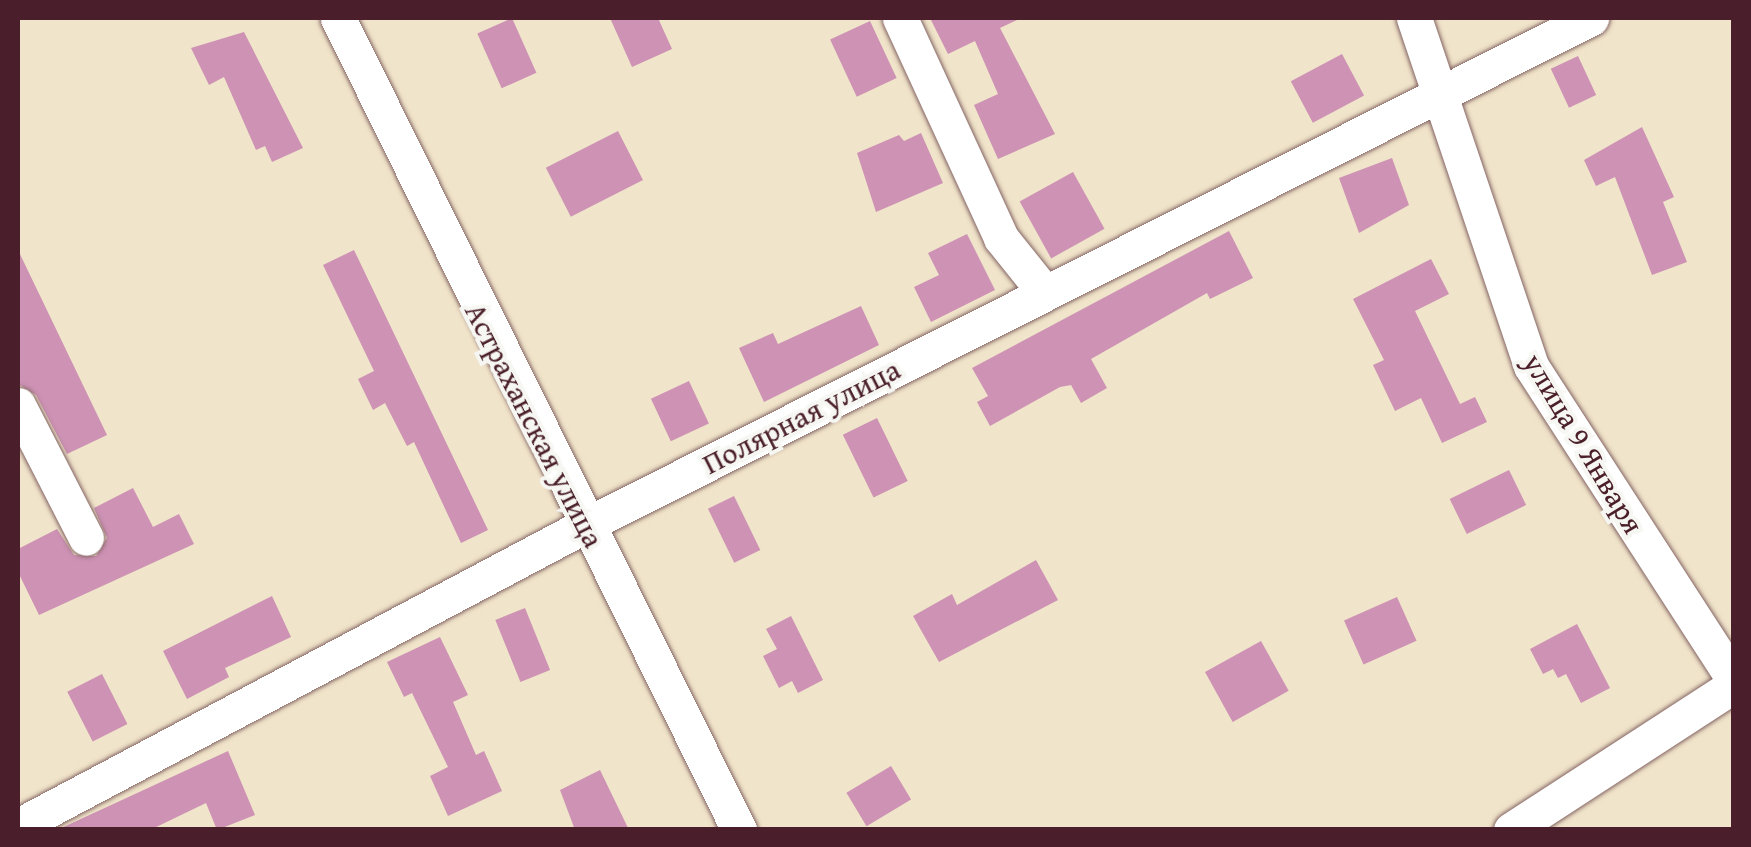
<!DOCTYPE html>
<meta charset="utf-8">
<style>
body{margin:0}
#map{position:relative;width:1751px;height:847px;overflow:hidden;background:#f0e4ca;font-family:"Gentium Book Plus",serif}
div>[style]{position:absolute}
[style*='--x']{left:calc(var(--x)*1px);top:calc(var(--y)*1px);width:calc(var(--w)*1px);rotate:calc(var(--a)*1deg)}
.building>*{inset:0;background:#cd92b4;transform-origin:0 0}
.roads{filter:drop-shadow(0 0 2px #846463) drop-shadow(0 0 2px #846463)}
.minor>*{height:35px;margin:-17.5px;padding:0 17.5px;transform-origin:17.5px;border-radius:17.5px;background:#fff}
span{translate:-50% -50%;white-space:nowrap;text-align:center;line-height:1.15;-webkit-text-stroke:8px #f6f6f2;paint-order:stroke}
.street-label{font-size:30px;color:#4a1f2b}
.frame{position:absolute;inset:0;border:20px solid #4a1f2b;pointer-events:none}
</style>
<div id="map">
<div class="building">
<div style="left:512px;top:18px;width:60px;height:38px;rotate:66deg"></div>
<div style="clip-path:polygon(610px 18px,658px 18px,672px 49px,632px 67px)"></div>
<div style="clip-path:polygon(930px 18px,1021px 18px,1000px 28px,1055px 134px,998px 159px,974px 105px,998px 94px,975px 41px,948px 54px)"></div>
<div style="left:870px;top:21px;width:63px;height:44px;rotate:65deg"></div>
<div style="clip-path:polygon(244px 32px,303px 148px,272px 162px,265px 146px,256px 150px,224px 77px,209px 85px,191px 48px)"></div>
<div style="left:1342px;top:54px;width:47px;height:58px;rotate:62deg"></div>
<div style="left:1578px;top:56px;width:43px;height:30px;rotate:65deg"></div>
<div style="clip-path:polygon(1642px 127px,1674px 197px,1663px 202px,1687px 262px,1652px 275px,1615px 177px,1596px 186px,1584px 160px)"></div>
<div style="left:618px;top:131px;width:55px;height:81px;rotate:63deg"></div>
<div style="clip-path:polygon(921px 133px,943px 183px,876px 212px,857px 153px,899px 135px,904px 141px)"></div>
<div style="clip-path:polygon(1392px 158px,1409px 205px,1359px 233px,1339px 178px)"></div>
<div style="left:1073px;top:172px;width:65px;height:61px;rotate:61deg"></div>
<div style="clip-path:polygon(1229px 231px,1253px 278px,1210px 299px,1207px 293px,1091px 359px,1107px 388px,1081px 403px,1071px 385px,1060px 387px,990px 426px,977px 402px,988px 396px,972px 368px)"></div>
<div style="clip-path:polygon(967px 234px,995px 290px,931px 322px,914px 287px,939px 275px,928px 253px)"></div>
<div style="clip-path:polygon(18px 250px,107px 435px,67px 454px,36px 395px,18px 384px)"></div>
<div style="clip-path:polygon(354px 250px,488px 530px,461px 543px,414px 442px,407px 446px,385px 403px,373px 410px,358px 379px,374px 371px,323px 265px)"></div>
<div style="clip-path:polygon(1431px 259px,1449px 294px,1415px 311px,1460px 404px,1475px 397px,1487px 422px,1442px 443px,1421px 398px,1395px 411px,1373px 365px,1384px 360px,1353px 299px)"></div>
<div style="clip-path:polygon(861px 306px,879px 345px,764px 402px,739px 348px,773px 333px,778px 344px)"></div>
<div style="left:689px;top:381px;width:47px;height:42px;rotate:65deg"></div>
<div style="left:877px;top:418px;width:70px;height:38px;rotate:64deg"></div>
<div style="left:1509px;top:470px;width:39px;height:66px;rotate:64deg"></div>
<div style="clip-path:polygon(133px 488px,153px 527px,179px 514px,194px 544px,39px 615px,18px 572px,18px 549px,57px 529px,74px 555px,96px 556px,107px 538px,94px 508px)"></div>
<div style="left:734px;top:496px;width:60px;height:29px;rotate:64deg"></div>
<div style="clip-path:polygon(1036px 560px,1058px 600px,939px 662px,913px 616px,952px 594px,957px 605px)"></div>
<div style="clip-path:polygon(272px 596px,291px 637px,225px 668px,229px 677px,187px 699px,163px 651px)"></div>
<div style="left:1397px;top:597px;width:48px;height:58px;rotate:66deg"></div>
<div style="left:525px;top:608px;width:67px;height:32px;rotate:68deg"></div>
<div style="clip-path:polygon(791px 616px,823px 680px,798px 693px,792px 681px,779px 688px,763px 656px,777px 649px,766px 629px)"></div>
<div style="clip-path:polygon(1577px 624px,1610px 688px,1581px 703px,1566px 674px,1558px 678px,1553px 669px,1543px 674px,1530px 649px)"></div>
<div style="clip-path:polygon(440px 637px,468px 695px,453px 702px,476px 755px,484px 751px,502px 791px,448px 816px,430px 776px,448px 767px,412px 693px,404px 697px,387px 662px)"></div>
<div style="left:1261px;top:641px;width:57px;height:64px;rotate:61deg"></div>
<div style="left:102px;top:674px;width:56px;height:39px;rotate:63deg"></div>
<div style="clip-path:polygon(228px 751px,255px 815px,217px 830px,206px 803px,150px 830px,57px 830px)"></div>
<div style="left:891px;top:766px;width:39px;height:52px;rotate:59deg"></div>
<div style="clip-path:polygon(600px 770px,629px 830px,575px 830px,560px 790px)"></div>
</div>
<div class="roads">
<div class="minor">
<div style="--x:338;--y:18;--w:906;--a:63.72"></div>
<div style="--x:900;--y:18;--w:242;--a:65.3"></div>
<div style="--x:1001;--y:238;--w:70;--a:51.3"></div>
<div style="--x:1414;--y:18;--w:367;--a:71.4"></div>
<div style="--x:1531;--y:366;--w:374;--a:57.1"></div>
<div style="--x:18;--y:405;--w:149;--a:62.9"></div>
<div style="--x:18;--y:826;--w:643;--a:-27.92"></div>
<div style="--x:586;--y:525;--w:1126;--a:-26.77"></div>
<div style="--x:1511;--y:830;--w:266;--a:-33"></div>
</div>
</div>
<div class="street-label">
<span style="left:801px;top:416px;rotate:-27deg">Полярная улица</span>
<span style="left:535px;top:425px;rotate:63deg">Астраханская улица</span>
<span style="left:1584px;top:443px;rotate:59deg">улица 9 Января</span>
</div>
<div class="frame"></div>
</div>
